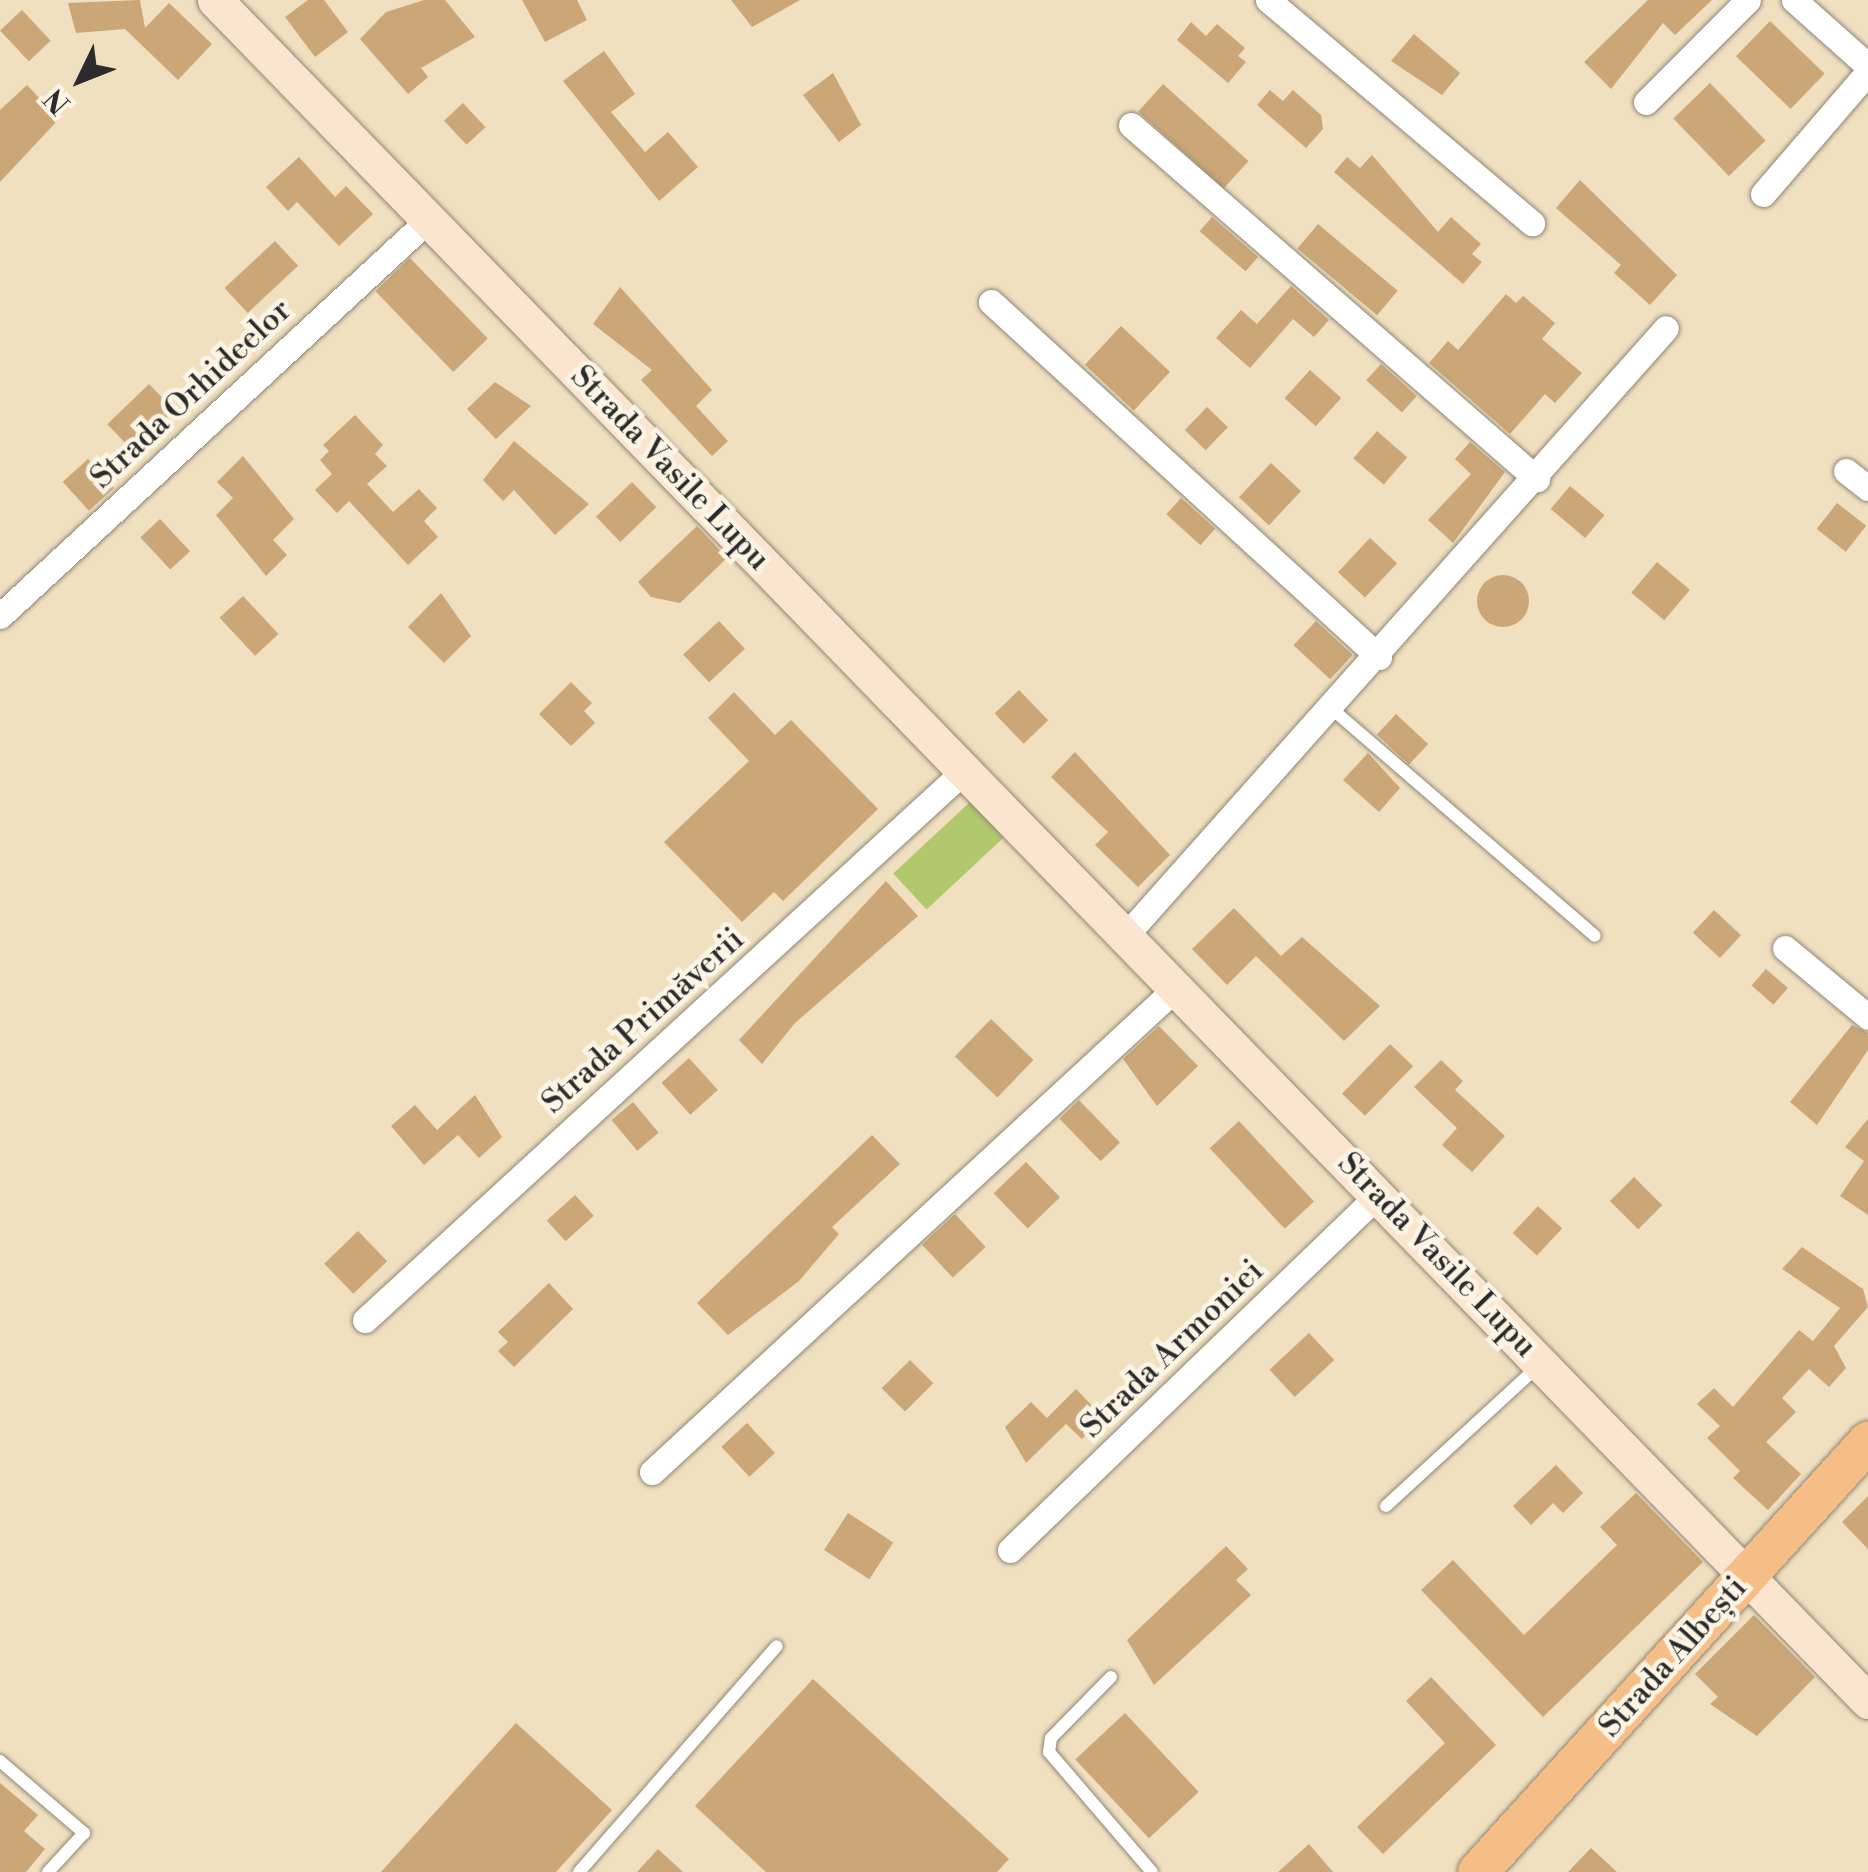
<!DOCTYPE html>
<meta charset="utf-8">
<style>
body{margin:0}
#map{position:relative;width:1868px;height:1872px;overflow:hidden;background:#f0e0c0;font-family:"Libre Bodoni",serif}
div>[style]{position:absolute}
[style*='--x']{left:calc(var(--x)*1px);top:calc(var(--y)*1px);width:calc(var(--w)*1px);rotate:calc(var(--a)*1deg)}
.green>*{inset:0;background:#b1c86d;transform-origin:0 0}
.building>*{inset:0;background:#cba677;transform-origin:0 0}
.round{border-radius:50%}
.roads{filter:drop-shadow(0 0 2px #8e8676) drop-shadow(0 0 2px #8e8676)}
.service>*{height:12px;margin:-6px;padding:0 6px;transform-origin:6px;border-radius:6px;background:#fff}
.minor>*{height:25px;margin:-12.5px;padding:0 12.5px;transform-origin:12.5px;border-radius:12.5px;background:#fff}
.secondary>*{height:35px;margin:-17.5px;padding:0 17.5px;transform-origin:17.5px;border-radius:17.5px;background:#fbe5cf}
.primary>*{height:40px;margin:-20px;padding:0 20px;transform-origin:20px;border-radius:20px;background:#f6be87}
span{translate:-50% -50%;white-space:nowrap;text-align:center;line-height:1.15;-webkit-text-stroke:9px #fcf5e5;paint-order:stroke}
.street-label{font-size:32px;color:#2b2b2b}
.north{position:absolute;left:30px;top:30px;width:100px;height:100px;-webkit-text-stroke:8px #fcf5e5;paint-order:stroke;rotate:227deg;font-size:28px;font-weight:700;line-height:40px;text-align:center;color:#2b2b2b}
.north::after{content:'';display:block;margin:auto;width:35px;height:45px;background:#2b2b2b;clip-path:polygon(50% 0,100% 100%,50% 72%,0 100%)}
</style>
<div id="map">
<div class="green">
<div style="left:970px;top:802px;width:49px;height:105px;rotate:47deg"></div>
</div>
<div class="building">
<div style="clip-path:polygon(140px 0,145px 28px,169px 3px,212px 44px,178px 80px,125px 29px,76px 33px,68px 3px)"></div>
<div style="clip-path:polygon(308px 0,324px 0,348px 32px,315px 57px,285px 17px)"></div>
<div style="clip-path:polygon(424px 0,445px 0,475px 37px,421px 68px,428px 77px,408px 94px,360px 39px,386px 12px)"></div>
<div style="clip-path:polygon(522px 0,577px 0,587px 20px,545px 42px)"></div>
<div style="clip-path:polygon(731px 0,800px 0,752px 27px)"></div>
<div style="clip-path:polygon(1648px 0,1712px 0,1675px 35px,1663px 23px,1611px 89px,1584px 62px)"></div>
<div style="left:22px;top:10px;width:42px;height:30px;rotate:47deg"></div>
<div style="left:1770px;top:21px;width:76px;height:49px;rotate:44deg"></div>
<div style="clip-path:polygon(1191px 22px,1206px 36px,1217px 24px,1245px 48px,1238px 56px,1246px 62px,1228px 83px,1177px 40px)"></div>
<div style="clip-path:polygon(1414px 34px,1460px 73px,1442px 95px,1391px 61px)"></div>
<div style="clip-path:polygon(604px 51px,635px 94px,611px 112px,645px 152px,668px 132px,698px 167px,659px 201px,563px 81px)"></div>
<div style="clip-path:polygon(833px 73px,861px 125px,839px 142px,803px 95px)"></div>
<div style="left:1710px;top:83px;width:80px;height:51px;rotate:46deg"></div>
<div style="left:1163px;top:84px;width:115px;height:37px;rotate:42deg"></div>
<div style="clip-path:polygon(27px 85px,59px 119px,0 182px,0 110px)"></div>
<div style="clip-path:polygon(1270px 90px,1283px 101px,1293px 90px,1321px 115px,1323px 129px,1306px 148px,1257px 105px)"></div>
<div style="left:463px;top:103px;width:33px;height:26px;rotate:47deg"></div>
<div style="clip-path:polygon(1372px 155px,1438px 232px,1451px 217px,1481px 244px,1472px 254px,1482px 262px,1463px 284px,1334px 172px,1347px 157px,1360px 168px)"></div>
<div style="clip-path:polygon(299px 157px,335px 197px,346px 186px,373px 214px,339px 246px,297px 202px,288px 211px,266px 187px)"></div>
<div style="clip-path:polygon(1580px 180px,1677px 275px,1650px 305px,1614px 273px,1621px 265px,1556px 208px)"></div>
<div style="left:1212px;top:217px;width:61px;height:19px;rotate:41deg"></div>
<div style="left:1318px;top:224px;width:104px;height:32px;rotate:40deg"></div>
<div style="left:275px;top:241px;width:34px;height:69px;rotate:47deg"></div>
<div style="left:410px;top:258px;width:112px;height:48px;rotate:46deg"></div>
<div style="clip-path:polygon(1291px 286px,1329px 320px,1314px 337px,1293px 319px,1250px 368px,1216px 338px,1241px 310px,1257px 324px)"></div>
<div style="clip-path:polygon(620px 287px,712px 390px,696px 406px,728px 441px,712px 456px,641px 380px,652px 370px,593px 324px)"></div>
<div style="clip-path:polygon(1506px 294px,1516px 303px,1523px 296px,1555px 323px,1542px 339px,1582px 373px,1555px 403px,1545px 394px,1510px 434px,1429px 363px,1448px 341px,1458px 350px)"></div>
<div style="left:1121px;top:326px;width:67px;height:53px;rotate:43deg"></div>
<div style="left:1381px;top:364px;width:48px;height:22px;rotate:42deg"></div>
<div style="left:1310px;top:370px;width:42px;height:38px;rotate:42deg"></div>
<div style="clip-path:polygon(495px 382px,531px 406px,496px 439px,467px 409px)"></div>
<div style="left:149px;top:384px;width:36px;height:58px;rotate:46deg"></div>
<div style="left:1207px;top:407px;width:29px;height:32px;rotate:44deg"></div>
<div style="clip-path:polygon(355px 415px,383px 445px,375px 454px,387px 466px,367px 484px,393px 512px,419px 489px,437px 508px,424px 521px,438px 537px,408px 565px,349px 501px,337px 513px,315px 490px,332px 474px,320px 460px,329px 451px,323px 445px)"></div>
<div style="left:1377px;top:431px;width:40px;height:36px;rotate:41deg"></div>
<div style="clip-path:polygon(514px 441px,589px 504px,555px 535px,514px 490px,503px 501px,483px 480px)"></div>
<div style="clip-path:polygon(1470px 442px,1505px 472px,1453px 543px,1428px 520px,1471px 474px,1455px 459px)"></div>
<div style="clip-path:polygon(243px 456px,294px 519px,273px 540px,287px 555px,266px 576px,216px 515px,233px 498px,217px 482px)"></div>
<div style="left:88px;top:459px;width:39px;height:34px;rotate:48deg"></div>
<div style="left:1271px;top:463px;width:41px;height:47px;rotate:43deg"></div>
<div style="left:632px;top:482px;width:35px;height:50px;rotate:46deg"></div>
<div style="left:1570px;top:486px;width:45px;height:30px;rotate:40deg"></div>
<div style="left:1181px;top:498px;width:46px;height:22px;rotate:42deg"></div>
<div style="left:1837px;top:503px;width:37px;height:33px;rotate:38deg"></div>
<div style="left:160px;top:519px;width:44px;height:27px;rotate:47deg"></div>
<div style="clip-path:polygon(697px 526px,727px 558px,680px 603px,651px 597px,638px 582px)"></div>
<div style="left:1370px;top:538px;width:37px;height:47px;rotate:43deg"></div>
<div style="left:1657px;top:562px;width:43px;height:40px;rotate:40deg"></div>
<div class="round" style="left:1477px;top:575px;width:52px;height:52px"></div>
<div style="clip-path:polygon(441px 593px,471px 636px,444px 663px,408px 627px)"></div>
<div style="left:243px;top:596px;width:52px;height:32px;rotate:47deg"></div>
<div style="left:719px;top:621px;width:38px;height:49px;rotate:47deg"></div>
<div style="left:1316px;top:621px;width:50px;height:33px;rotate:43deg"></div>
<div style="clip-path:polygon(571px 682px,592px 703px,584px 711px,595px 723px,571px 746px,539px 714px)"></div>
<div style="left:1019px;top:690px;width:42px;height:34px;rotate:46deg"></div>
<div style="clip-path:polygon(734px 692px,775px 735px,791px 720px,878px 809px,783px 901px,774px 892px,742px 922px,664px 842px,749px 761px,708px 718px)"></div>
<div style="left:1396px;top:714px;width:44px;height:28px;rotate:43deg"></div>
<div style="clip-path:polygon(1075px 752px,1170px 855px,1138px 887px,1095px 845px,1108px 832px,1051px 777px)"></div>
<div style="clip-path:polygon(1368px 753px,1400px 788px,1379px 812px,1343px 780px)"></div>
<div style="clip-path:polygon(886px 881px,918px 916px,795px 1023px,762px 1064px,739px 1040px)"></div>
<div style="clip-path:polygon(1234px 908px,1281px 956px,1302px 937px,1380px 1006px,1344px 1041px,1256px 956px,1227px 985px,1192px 949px)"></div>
<div style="left:1714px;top:910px;width:37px;height:31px;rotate:43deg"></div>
<div style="left:1766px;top:969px;width:29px;height:22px;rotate:41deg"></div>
<div style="left:991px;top:1019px;width:59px;height:52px;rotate:44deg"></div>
<div style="clip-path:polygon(1852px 1025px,1868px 1033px,1868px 1050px,1817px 1125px,1790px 1102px)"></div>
<div style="clip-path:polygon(1159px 1026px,1198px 1066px,1157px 1106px,1123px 1059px)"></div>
<div style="left:1390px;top:1044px;width:32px;height:69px;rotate:44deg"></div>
<div style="left:689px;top:1058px;width:43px;height:37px;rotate:48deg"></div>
<div style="clip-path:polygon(1441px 1060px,1463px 1081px,1455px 1090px,1505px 1136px,1472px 1172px,1442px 1145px,1457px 1128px,1414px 1087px)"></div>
<div style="clip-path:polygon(475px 1095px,502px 1137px,479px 1158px,458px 1135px,424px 1165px,391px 1126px,415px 1105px,437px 1130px)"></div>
<div style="left:1079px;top:1100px;width:59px;height:27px;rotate:46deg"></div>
<div style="left:633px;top:1102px;width:40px;height:28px;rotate:50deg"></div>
<div style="clip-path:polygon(1868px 1119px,1868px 1215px,1840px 1196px,1864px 1161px,1845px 1147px)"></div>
<div style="left:1239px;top:1121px;width:110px;height:40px;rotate:47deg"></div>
<div style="clip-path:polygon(872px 1135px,900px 1164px,832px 1227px,839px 1234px,799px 1281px,728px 1335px,697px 1303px)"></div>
<div style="left:1026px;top:1162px;width:49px;height:45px;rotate:46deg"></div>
<div style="left:1634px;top:1177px;width:40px;height:34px;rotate:45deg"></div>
<div style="left:575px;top:1195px;width:28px;height:38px;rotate:48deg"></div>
<div style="left:1538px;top:1206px;width:33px;height:37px;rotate:43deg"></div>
<div style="left:955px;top:1214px;width:45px;height:45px;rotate:47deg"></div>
<div style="left:358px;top:1231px;width:42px;height:47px;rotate:46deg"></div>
<div style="clip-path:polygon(1802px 1247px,1863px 1289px,1868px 1307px,1834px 1346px,1846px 1368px,1829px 1387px,1809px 1369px,1782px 1398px,1796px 1412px,1766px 1442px,1801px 1474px,1768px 1510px,1733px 1478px,1740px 1471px,1707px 1438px,1720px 1426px,1697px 1404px,1714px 1388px,1733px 1407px,1799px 1330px,1813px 1341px,1840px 1308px,1782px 1269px)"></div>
<div style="clip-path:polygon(549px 1283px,573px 1309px,514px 1367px,498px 1351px,508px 1342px,498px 1332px)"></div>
<div style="left:1309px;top:1333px;width:37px;height:54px;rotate:47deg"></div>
<div style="left:910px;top:1360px;width:33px;height:40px;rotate:45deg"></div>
<div style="clip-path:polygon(1076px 1389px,1103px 1417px,1082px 1439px,1066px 1424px,1026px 1463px,1005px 1427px,1031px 1402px,1047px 1418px)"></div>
<div style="left:747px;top:1423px;width:41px;height:35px;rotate:47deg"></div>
<div style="clip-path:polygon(1556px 1465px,1583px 1493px,1563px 1513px,1553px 1503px,1531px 1525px,1513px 1506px)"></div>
<div style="clip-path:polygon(1636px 1493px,1703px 1562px,1543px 1717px,1421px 1590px,1453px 1560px,1524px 1635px,1617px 1545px,1600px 1527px)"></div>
<div style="clip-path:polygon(1868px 1496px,1868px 1549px,1842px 1522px)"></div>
<div style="left:848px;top:1513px;width:54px;height:44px;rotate:33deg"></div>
<div style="clip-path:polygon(1226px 1546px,1248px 1569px,1236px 1580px,1251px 1595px,1154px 1685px,1127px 1640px)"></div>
<div style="clip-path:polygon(1754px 1615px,1815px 1677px,1757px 1736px,1710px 1704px,1718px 1697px,1695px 1674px)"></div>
<div style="clip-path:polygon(1431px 1677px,1496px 1745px,1383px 1854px,1357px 1827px,1445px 1743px,1406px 1701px)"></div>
<div style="clip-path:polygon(813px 1679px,1009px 1859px,997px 1872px,766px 1872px,695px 1806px)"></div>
<div style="left:1125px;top:1713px;width:108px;height:68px;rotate:47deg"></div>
<div style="clip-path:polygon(516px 1723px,612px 1810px,556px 1872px,381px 1872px)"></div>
<div style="clip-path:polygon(0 1783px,38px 1815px,24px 1831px,45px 1849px,26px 1872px,0 1872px)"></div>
<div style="clip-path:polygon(1309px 1844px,1333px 1872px,1278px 1872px)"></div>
<div style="clip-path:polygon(1591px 1848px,1617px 1872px,1568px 1872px)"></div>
<div style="clip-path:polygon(658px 1849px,683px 1872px,637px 1872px)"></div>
</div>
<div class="roads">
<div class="service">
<div style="--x:1332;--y:709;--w:347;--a:40.8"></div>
<div style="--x:1386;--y:1506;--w:207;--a:-42.6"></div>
<div style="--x:1111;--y:1677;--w:86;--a:134.5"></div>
<div style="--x:1051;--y:1738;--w:14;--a:98"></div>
<div style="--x:1049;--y:1752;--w:158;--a:49.4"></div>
<div style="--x:0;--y:1761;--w:111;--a:40.6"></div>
<div style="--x:84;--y:1833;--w:53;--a:132.7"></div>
<div style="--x:579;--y:1872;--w:300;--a:-48.8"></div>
</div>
<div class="minor">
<div style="--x:1268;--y:0;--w:346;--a:40.2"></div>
<div style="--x:1794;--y:0;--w:99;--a:41.7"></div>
<div style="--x:1646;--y:102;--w:144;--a:-45"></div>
<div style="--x:1131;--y:125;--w:539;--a:41.09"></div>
<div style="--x:1763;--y:194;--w:161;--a:-49.3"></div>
<div style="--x:991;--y:302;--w:526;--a:42.46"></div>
<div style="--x:1846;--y:471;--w:28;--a:38"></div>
<div style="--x:0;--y:616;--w:583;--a:-42.78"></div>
<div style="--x:1126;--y:935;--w:812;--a:-48.34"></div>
<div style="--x:1785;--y:948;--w:108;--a:39.7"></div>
<div style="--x:365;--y:1320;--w:814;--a:-42.51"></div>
<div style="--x:652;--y:1472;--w:713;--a:-42.73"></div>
<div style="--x:1010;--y:1550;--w:511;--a:-43.97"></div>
</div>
<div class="secondary">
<div style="--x:215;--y:0;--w:2372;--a:45.82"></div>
</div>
<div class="primary">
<div style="--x:1478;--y:1872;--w:581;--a:-47.79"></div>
</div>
</div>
<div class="street-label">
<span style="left:191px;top:394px;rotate:-43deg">Strada Orhideelor</span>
<span style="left:670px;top:468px;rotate:46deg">Strada Vasile Lupu</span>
<span style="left:643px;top:1021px;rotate:-42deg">Strada Primăverii</span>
<span style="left:1437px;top:1255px;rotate:46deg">Strada Vasile Lupu</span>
<span style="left:1172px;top:1349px;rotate:-44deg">Strada Armoniei</span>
<span style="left:1673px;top:1657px;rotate:-48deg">Strada Albești</span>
</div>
<div class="north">N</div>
</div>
